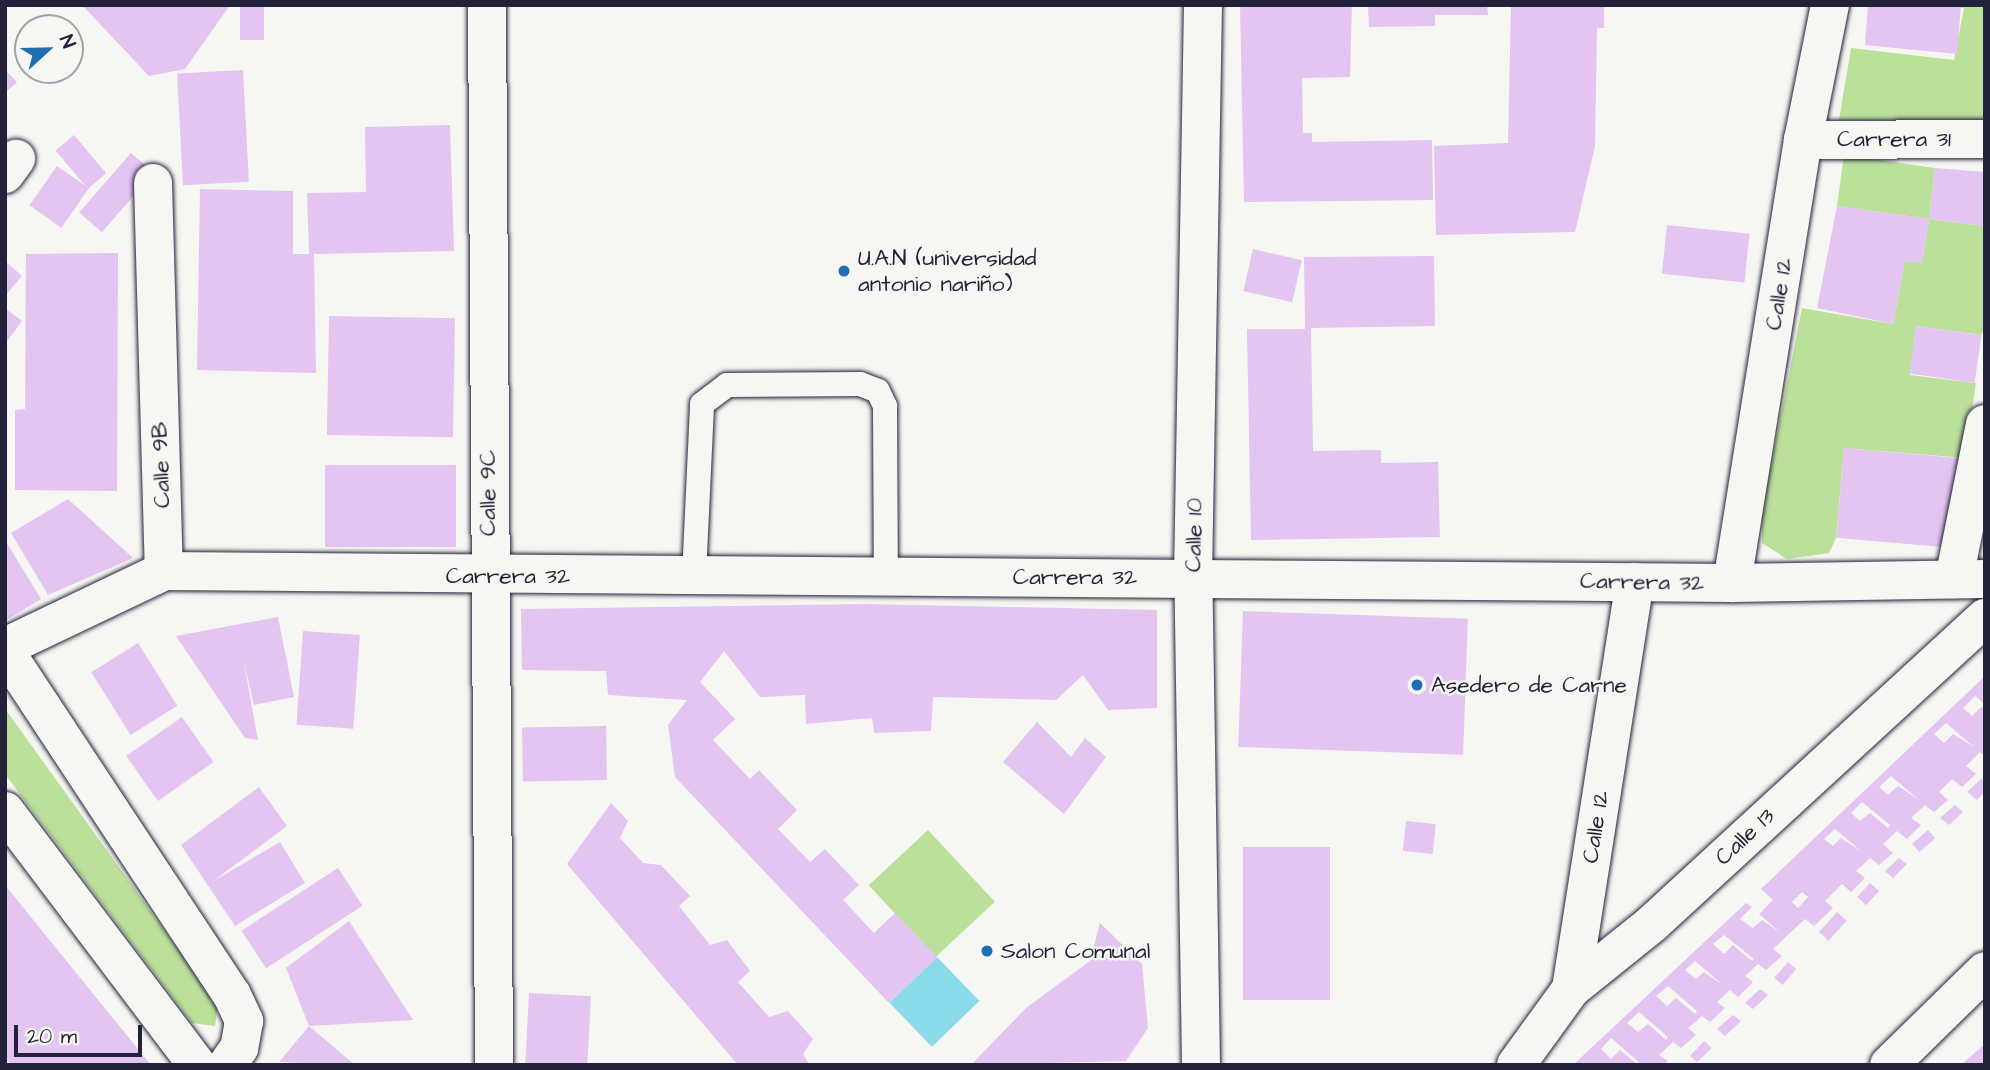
<!DOCTYPE html>
<meta charset="utf-8">
<style>
body{margin:0}
#map{position:relative;width:1990px;height:1070px;overflow:hidden;background:#f6f6f2;font-family:"Architects Daughter",sans-serif}
div>[style]{position:absolute}
[style*='--x']{left:calc(var(--x)*1px);top:calc(var(--y)*1px);width:calc(var(--w)*1px);rotate:calc(var(--a)*1deg)}
.green>*{inset:0;background:#bbe09a;transform-origin:0 0}
.water>*{inset:0;background:#8cdbea;transform-origin:0 0}
.building>*{inset:0;background:#e4c4f1;transform-origin:0 0}
.roads{filter:drop-shadow(0 0 2px #22223b) drop-shadow(0 0 2px #22223b)}
.service>*{height:24px;margin:-12px;padding:0 12px;transform-origin:12px;border-radius:12px;background:#f6f6f2}
.minor>*{height:38px;margin:-19px;padding:0 19px;transform-origin:19px;border-radius:19px;background:#f6f6f2}
.dots>*{width:19px;height:19px;translate:-50% -50%;box-sizing:border-box;border:4px solid #f6f6f2;border-radius:50%}
span{translate:-50% -50%;white-space:nowrap;text-align:center;line-height:1.15;-webkit-text-stroke:5px #f6f6f2;paint-order:stroke}
.street-label{font-size:23px;color:#22223b}
.poi-label{font-size:23px;color:#22223b}
.left{translate:0 -50%;text-align:left}
.frame{position:absolute;inset:0;border:7px solid #22223b;pointer-events:none}
.north{position:absolute;left:14px;top:14px;width:70px;height:70px;box-sizing:border-box;background:#f6f6f2;border:2px solid #a1a1a9;border-radius:50%;rotate:68deg;font-size:19px;font-weight:700;line-height:28px;text-align:center;color:#22223b}
.north::after{content:'';display:block;margin:auto;width:24px;height:32px;background:#1f6fb2;clip-path:polygon(50% 0,100% 100%,50% 72%,0 100%)}
.scale{position:absolute;left:14px;top:1025px;width:128px;height:32px;box-sizing:border-box;border:4px solid #22223b;border-top:0;padding-left:9px;font-size:21px;line-height:24px;white-space:nowrap;color:#22223b;-webkit-text-stroke:5px #f6f6f2;paint-order:stroke}
</style>
<div id="map">
<div class="green">
<div style="clip-path:polygon(1938px 5px,1985px 5px,1985px 121px,1839px 120px,1851px 48px,1954px 60px,1964px 8px)"></div>
<div style="clip-path:polygon(1844px 155px,1935px 168px,1929px 219px,1985px 226px,1985px 328px,1981px 335px,1916px 326px,1910px 375px,1976px 383px,1965px 458px,1844px 448px,1836px 538px,1829px 553px,1787px 559px,1762px 543px,1762px 511px,1802px 308px,1893px 324px,1905px 261px,1922px 263px,1929px 219px,1837px 206px)"></div>
<div style="clip-path:polygon(6px 710px,218px 1005px,215px 1026px,192px 1023px,5px 774px)"></div>
<div style="left:928px;top:830px;width:98px;height:81px;rotate:47deg"></div>
</div>
<div class="water">
<div style="left:937px;top:957px;width:61px;height:66px;rotate:46deg"></div>
</div>
<div class="building">
<div style="clip-path:polygon(82px 5px,230px 5px,185px 69px,149px 76px)"></div>
<div style="left:240px;top:5px;width:24px;height:35px"></div>
<div style="clip-path:polygon(1240px 5px,1352px 5px,1350px 77px,1302px 78px,1303px 133px,1312px 133px,1312px 142px,1432px 140px,1433px 200px,1244px 202px)"></div>
<div style="clip-path:polygon(1368px 5px,1487px 5px,1488px 15px,1435px 15px,1435px 26px,1369px 27px)"></div>
<div style="clip-path:polygon(1511px 5px,1604px 5px,1604px 28px,1597px 28px,1595px 146px,1575px 232px,1436px 235px,1434px 146px,1508px 143px)"></div>
<div style="clip-path:polygon(1868px 5px,1961px 5px,1957px 54px,1865px 45px)"></div>
<div style="clip-path:polygon(5px 70px,17px 82px,5px 93px)"></div>
<div style="left:243px;top:70px;width:112px;height:66px;rotate:87deg"></div>
<div style="clip-path:polygon(450px 125px,454px 251px,314px 254px,316px 373px,197px 370px,200px 189px,293px 191px,293px 254px,309px 254px,307px 193px,366px 192px,365px 127px)"></div>
<div style="left:74px;top:135px;width:50px;height:24px;rotate:50deg"></div>
<div style="left:131px;top:153px;width:30px;height:79px;rotate:41deg"></div>
<div style="left:57px;top:166px;width:39px;height:48px;rotate:35deg"></div>
<div style="clip-path:polygon(1935px 168px,1985px 172px,1985px 226px,1929px 219px)"></div>
<div style="clip-path:polygon(1837px 206px,1929px 219px,1922px 263px,1905px 261px,1893px 324px,1817px 308px)"></div>
<div style="left:1667px;top:225px;width:83px;height:49px;rotate:6deg"></div>
<div style="left:1253px;top:249px;width:50px;height:43px;rotate:13deg"></div>
<div style="clip-path:polygon(118px 253px,117px 491px,15px 490px,15px 410px,25px 409px,26px 254px)"></div>
<div style="clip-path:polygon(1434px 256px,1435px 326px,1311px 328px,1313px 451px,1381px 450px,1381px 463px,1438px 462px,1440px 537px,1251px 540px,1247px 329px,1305px 329px,1304px 257px)"></div>
<div style="clip-path:polygon(5px 261px,22px 276px,5px 296px)"></div>
<div style="clip-path:polygon(5px 308px,22px 321px,5px 344px)"></div>
<div style="left:329px;top:316px;width:126px;height:119px;rotate:1deg"></div>
<div style="left:1916px;top:326px;width:66px;height:48px;rotate:8deg"></div>
<div style="left:1844px;top:448px;width:121px;height:90px;rotate:5deg"></div>
<div style="left:325px;top:465px;width:131px;height:82px"></div>
<div style="clip-path:polygon(68px 499px,133px 558px,48px 595px,11px 533px)"></div>
<div style="clip-path:polygon(5px 540px,41px 599px,5px 621px)"></div>
<div style="clip-path:polygon(865px 604px,1157px 610px,1157px 708px,1108px 710px,1083px 675px,1056px 700px,933px 697px,931px 731px,874px 733px,872px 718px,806px 724px,805px 695px,760px 697px,724px 651px,700px 682px,735px 719px,713px 740px,750px 779px,759px 770px,797px 810px,778px 829px,810px 862px,825px 849px,859px 885px,843px 900px,874px 933px,895px 913px,937px 957px,889px 1003px,675px 777px,668px 725px,687px 700px,608px 695px,606px 671px,522px 670px,521px 609px)"></div>
<div style="left:1243px;top:611px;width:225px;height:136px;rotate:2deg"></div>
<div style="clip-path:polygon(278px 617px,294px 697px,254px 705px,244px 663px,258px 740px,245px 738px,176px 636px)"></div>
<div style="left:303px;top:631px;width:57px;height:94px;rotate:4deg"></div>
<div style="left:138px;top:643px;width:74px;height:55px;rotate:58deg"></div>
<div style="clip-path:polygon(evenodd,1985px 676px,1985px 704px,1975px 696px,1963px 708px,1972px 716px,1981px 707px,1985px 710px,1985px 756px,1980px 752px,1966px 766px,1976px 774px,1962px 787px,1952px 779px,1939px 792px,1948px 800px,1934px 812px,1925px 805px,1911px 818px,1921px 825px,1907px 839px,1897px 831px,1883px 844px,1893px 853px,1879px 865px,1870px 858px,1856px 871px,1865px 878px,1851px 892px,1842px 884px,1825px 901px,1833px 908px,1814px 926px,1805px 919px,1773px 949px,1782px 956px,1766px 970px,1758px 964px,1745px 976px,1753px 982px,1738px 997px,1730px 990px,1717px 1002px,1725px 1008px,1710px 1022px,1702px 1016px,1688px 1028px,1696px 1035px,1681px 1048px,1673px 1042px,1659px 1055px,1668px 1061px,1664px 1065px,1642px 1065px,1611px 1038px,1601px 1049px,1611px 1059px,1620px 1050px,1638px 1065px,1573px 1065px,1746px 903px,1752px 907px,1740px 919px,1753px 928px,1762px 920px,1781px 933px,1759px 914px,1773px 900px,1761px 889px,1985px 676px,1946px 723px,1974px 747px,1953px 734px,1944px 743px,1934px 734px,1946px 723px,1985px 676px,1891px 776px,1919px 800px,1898px 786px,1888px 795px,1879px 787px,1891px 776px,1985px 676px,1862px 802px,1890px 825px,1888px 828px,1870px 813px,1860px 821px,1851px 813px,1862px 802px,1985px 676px,1835px 829px,1862px 852px,1841px 838px,1833px 846px,1824px 839px,1835px 829px,1985px 676px,1802px 892px,1808px 897px,1798px 908px,1792px 902px,1802px 892px,1985px 676px,1724px 935px,1754px 959px,1752px 961px,1733px 945px,1724px 954px,1713px 944px,1724px 935px,1985px 676px,1695px 961px,1724px 986px,1704px 972px,1696px 979px,1685px 970px,1695px 961px,1985px 676px,1668px 986px,1697px 1011px,1695px 1014px,1676px 998px,1667px 1006px,1656px 996px,1668px 986px,1985px 676px,1639px 1012px,1668px 1037px,1666px 1040px,1648px 1024px,1638px 1032px,1627px 1023px,1639px 1012px)"></div>
<div style="left:182px;top:717px;width:55px;height:68px;rotate:55deg"></div>
<div style="clip-path:polygon(1037px 722px,1071px 757px,1085px 738px,1106px 757px,1064px 814px,1003px 762px)"></div>
<div style="left:606px;top:726px;width:54px;height:84px;rotate:89deg"></div>
<div style="clip-path:polygon(1982px 778px,1985px 792px,1977px 800px,1967px 792px)"></div>
<div style="clip-path:polygon(259px 787px,287px 826px,212px 882px,280px 842px,305px 883px,235px 926px,181px 845px)"></div>
<div style="clip-path:polygon(611px 803px,628px 821px,620px 838px,643px 863px,661px 865px,690px 896px,679px 906px,710px 945px,727px 940px,750px 971px,738px 982px,769px 1017px,788px 1011px,813px 1039px,803px 1054px,810px 1065px,738px 1065px,567px 864px)"></div>
<div style="clip-path:polygon(1955px 805px,1963px 812px,1949px 825px,1940px 818px)"></div>
<div style="left:1406px;top:821px;width:30px;height:30px;rotate:6deg"></div>
<div style="left:1928px;top:830px;width:11px;height:21px;rotate:49deg"></div>
<div style="left:1243px;top:847px;width:87px;height:153px"></div>
<div style="clip-path:polygon(1899px 858px,1907px 864px,1893px 878px,1885px 871px)"></div>
<div style="left:338px;top:868px;width:45px;height:115px;rotate:57deg"></div>
<div style="left:1870px;top:883px;width:12px;height:19px;rotate:42deg"></div>
<div style="clip-path:polygon(5px 885px,47px 937px,151px 1065px,12px 1065px,5px 1057px)"></div>
<div style="left:1837px;top:912px;width:13px;height:27px;rotate:42deg"></div>
<div style="clip-path:polygon(349px 921px,413px 1020px,309px 1026px,286px 968px)"></div>
<div style="clip-path:polygon(1100px 923px,1142px 964px,1148px 1028px,1126px 1061px,971px 1065px,1026px 1008px,1090px 961px)"></div>
<div style="left:1788px;top:962px;width:11px;height:21px;rotate:41deg"></div>
<div style="clip-path:polygon(1760px 989px,1768px 995px,1753px 1009px,1745px 1003px)"></div>
<div style="left:529px;top:993px;width:62px;height:72px;rotate:3deg"></div>
<div style="clip-path:polygon(1733px 1015px,1741px 1021px,1725px 1036px,1717px 1029px)"></div>
<div style="clip-path:polygon(309px 1026px,355px 1065px,279px 1062px)"></div>
<div style="clip-path:polygon(1704px 1041px,1712px 1048px,1697px 1062px,1690px 1056px)"></div>
<div style="clip-path:polygon(1985px 1044px,1985px 1065px,1961px 1065px,1978px 1050px)"></div>
</div>
<div class="roads">
<div class="service">
<div style="--x:694;--y:576;--w:172;--a:-87.3"></div>
<div style="--x:702;--y:404;--w:31;--a:-37"></div>
<div style="--x:727;--y:385;--w:133;--a:-0.4"></div>
<div style="--x:860;--y:384;--w:19;--a:21"></div>
<div style="--x:878;--y:391;--w:17;--a:65"></div>
<div style="--x:885;--y:406;--w:171;--a:89.7"></div>
</div>
<div class="minor">
<div style="--x:487;--y:5;--w:1060;--a:89.62"></div>
<div style="--x:1803;--y:140;--w:182;--a:-0.3"></div>
<div style="--x:5;--y:174;--w:19;--a:-54"></div>
<div style="--x:153;--y:183;--w:388;--a:88.4"></div>
<div style="--x:1954;--y:579;--w:158;--a:-78.7"></div>
<div style="--x:1732;--y:583;--w:449;--a:-80.9"></div>
<div style="--x:1803;--y:140;--w:138;--a:-78.7"></div>
<div style="--x:5;--y:647;--w:176;--a:-25.5"></div>
<div style="--x:164;--y:571;--w:1568;--a:0.44"></div>
<div style="--x:1732;--y:583;--w:253;--a:-0.9"></div>
<div style="--x:5;--y:651;--w:412;--a:56.6"></div>
<div style="--x:232;--y:995;--w:29;--a:65"></div>
<div style="--x:244;--y:1021;--w:27;--a:100"></div>
<div style="--x:239;--y:1048;--w:21;--a:125"></div>
<div style="--x:5;--y:811;--w:318;--a:52.9"></div>
<div style="--x:1571;--y:989;--w:412;--a:-81.1"></div>
<div style="--x:1201;--y:1065;--w:488;--a:-90.9"></div>
<div style="--x:1193;--y:577;--w:572;--a:-89"></div>
<div style="--x:1516;--y:1065;--w:94;--a:-54.1"></div>
<div style="--x:1571;--y:989;--w:105;--a:-38.8"></div>
<div style="--x:1653;--y:923;--w:451;--a:-42.6"></div>
<div style="--x:1889;--y:1065;--w:134;--a:-44.4"></div>
</div>
</div>
<div class="dots">
<div style="left:844px;top:271px;background:#1f6fb2"></div>
<div style="left:1417px;top:685px;background:#1f6fb2"></div>
<div style="left:987px;top:951px;background:#1f6fb2"></div>
</div>
<div class="street-label">
<span style="left:1894px;top:139px">Carrera 31</span>
<span style="left:1779px;top:294px;rotate:-81deg">Calle 12</span>
<span style="left:161px;top:465px;rotate:-92deg">Calle 9B</span>
<span style="left:488px;top:493px;rotate:-90deg">Calle 9C</span>
<span style="left:1194px;top:535px;rotate:-89deg">Calle 10</span>
<span style="left:508px;top:576px">Carrera 32</span>
<span style="left:1075px;top:577px">Carrera 32</span>
<span style="left:1642px;top:582px;rotate:1deg">Carrera 32</span>
<span style="left:1596px;top:827px;rotate:-81deg">Calle 12</span>
<span style="left:1745px;top:837px;rotate:-43deg">Calle 13</span>
</div>
<div class="poi-label">
<span class="left" style="left:858px;top:271px">U.A.N (universidad<br>antonio nariño)</span>
<span class="left" style="left:1431px;top:685px">Asedero de Carne</span>
<span class="left" style="left:1001px;top:951px">Salon Comunal</span>
</div>
<div class="frame"></div>
<div class="north">N</div>
<div class="scale">20 m</div>
</div>
